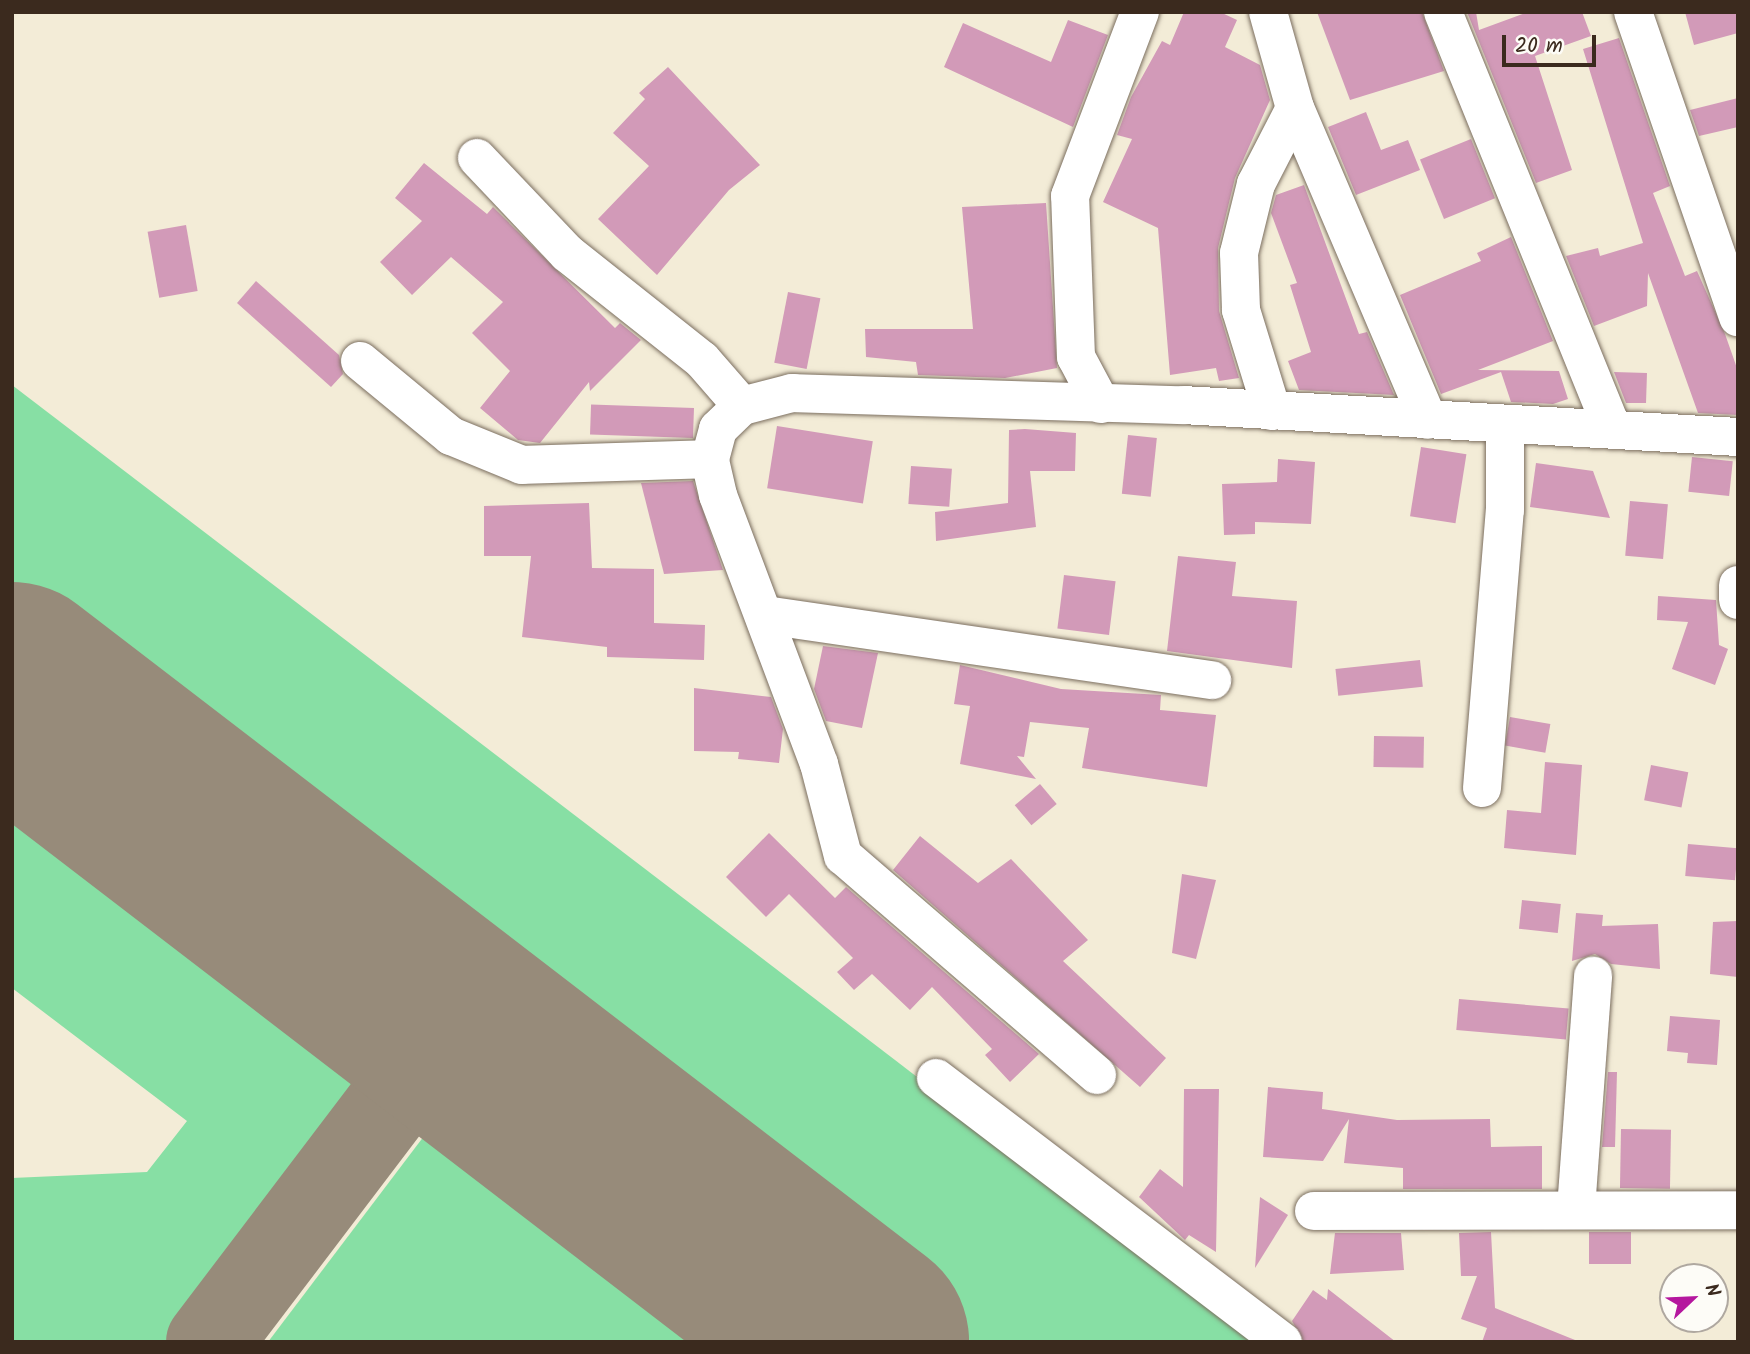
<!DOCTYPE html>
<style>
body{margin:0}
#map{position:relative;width:1750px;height:1354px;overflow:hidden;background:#f3ecd7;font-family:Kalam,sans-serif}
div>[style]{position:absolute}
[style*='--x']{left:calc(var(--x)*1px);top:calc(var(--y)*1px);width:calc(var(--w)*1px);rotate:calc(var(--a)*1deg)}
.green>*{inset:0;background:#87dfa4}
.taxiway>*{height:86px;margin:-43px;padding:0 43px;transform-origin:43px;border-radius:43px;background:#978b7a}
.runway>*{height:214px;margin:-107px;padding:0 107px;transform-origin:107px;border-radius:107px;background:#978b7a}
.building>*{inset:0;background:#d29ab8;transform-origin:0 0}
.roads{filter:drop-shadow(0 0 2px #7b6e5f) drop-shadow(0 0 2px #7b6e5f)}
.minor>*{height:38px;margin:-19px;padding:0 19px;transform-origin:19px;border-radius:19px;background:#fff}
span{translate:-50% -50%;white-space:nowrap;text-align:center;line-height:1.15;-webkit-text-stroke:6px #fdfcf7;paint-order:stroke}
.frame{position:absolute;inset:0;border:14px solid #3b2a1e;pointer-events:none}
.north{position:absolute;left:1659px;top:1263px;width:70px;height:70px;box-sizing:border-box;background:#fdfcf7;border:2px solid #afa8a0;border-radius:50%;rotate:67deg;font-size:19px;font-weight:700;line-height:28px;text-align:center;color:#3b2a1e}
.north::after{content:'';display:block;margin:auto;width:24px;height:32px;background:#b5179e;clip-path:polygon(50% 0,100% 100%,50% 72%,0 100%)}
.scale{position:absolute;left:1502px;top:35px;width:94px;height:32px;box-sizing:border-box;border:4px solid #3b2a1e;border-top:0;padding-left:9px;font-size:21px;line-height:24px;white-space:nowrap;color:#3b2a1e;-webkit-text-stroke:5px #fdfcf7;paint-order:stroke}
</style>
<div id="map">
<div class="green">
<div style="clip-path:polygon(12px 385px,895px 1060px,1261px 1342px,972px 1342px,12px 596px)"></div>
<div style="clip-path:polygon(12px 774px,381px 1054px,165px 1342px,12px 1342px,12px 1178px,147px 1172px,187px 1121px,12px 988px)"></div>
<div style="clip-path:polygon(446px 1107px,748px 1342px,268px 1342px)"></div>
</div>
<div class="taxiway">
<div style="--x:209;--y:1342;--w:398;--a:-52.8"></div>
</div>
<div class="runway">
<div style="--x:12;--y:689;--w:1072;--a:37.53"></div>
</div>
<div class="building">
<div style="clip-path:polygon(1184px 12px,1220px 12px,1237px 20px,1225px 47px,1260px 65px,1270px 100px,1235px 178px,1218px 248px,1219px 311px,1239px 378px,1219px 381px,1216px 368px,1170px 375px,1158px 228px,1103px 202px,1132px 139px,1117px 135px,1131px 97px,1162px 41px,1170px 45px)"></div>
<div style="clip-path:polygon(1317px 12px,1422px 12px,1444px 71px,1350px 100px)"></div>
<div style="clip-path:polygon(1467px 12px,1476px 12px,1479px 30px,1528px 12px,1582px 12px,1591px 36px,1535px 56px,1572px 170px,1536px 183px)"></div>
<div style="clip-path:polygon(1685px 12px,1738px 12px,1738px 33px,1694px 45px)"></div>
<div style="clip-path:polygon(1068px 20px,1108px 35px,1073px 127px,944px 67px,963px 23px,1051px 62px)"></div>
<div style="clip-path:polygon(1619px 38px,1670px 186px,1653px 193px,1685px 276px,1697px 271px,1725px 334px,1738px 371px,1738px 415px,1698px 413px,1648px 273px,1647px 306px,1594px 326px,1566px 256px,1598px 248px,1600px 256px,1643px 243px,1583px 49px)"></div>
<div style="clip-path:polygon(668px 67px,760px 165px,729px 190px,657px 275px,598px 219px,649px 166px,613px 133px,645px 99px,639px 93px)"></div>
<div style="clip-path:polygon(1738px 98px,1738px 127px,1699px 136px,1690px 110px)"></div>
<div style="clip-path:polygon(1366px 112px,1381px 150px,1408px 140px,1420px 170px,1356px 195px,1328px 127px)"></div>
<div style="left:1471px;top:139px;width:64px;height:55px;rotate:68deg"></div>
<div style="clip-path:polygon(424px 163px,487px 214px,493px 207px,615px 328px,620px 323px,641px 340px,590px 391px,589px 382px,540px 443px,518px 440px,480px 408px,510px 371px,472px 333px,503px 302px,451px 257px,412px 295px,380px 262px,422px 221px,395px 198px)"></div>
<div style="clip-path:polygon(1304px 185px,1359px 334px,1367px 332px,1394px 395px,1299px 390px,1288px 361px,1311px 352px,1290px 285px,1297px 283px,1271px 213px,1276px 195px)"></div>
<div style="clip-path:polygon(1046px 203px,1057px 368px,1005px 378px,918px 375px,916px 362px,866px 357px,865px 329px,973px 329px,962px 207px)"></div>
<div style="left:186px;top:225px;width:67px;height:39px;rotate:80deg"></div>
<div style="clip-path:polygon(1511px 237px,1553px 341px,1478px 370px,1559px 371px,1568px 399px,1553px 404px,1511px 402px,1501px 372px,1441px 394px,1400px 295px,1481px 261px,1477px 253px)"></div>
<div style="clip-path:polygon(256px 281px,339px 355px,343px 374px,331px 387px,237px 303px)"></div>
<div style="left:788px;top:292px;width:33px;height:72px;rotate:11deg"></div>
<div style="clip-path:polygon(1614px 372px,1647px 373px,1646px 403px,1626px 403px)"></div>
<div style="left:694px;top:408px;width:30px;height:103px;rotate:92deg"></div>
<div style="left:777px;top:426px;width:97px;height:63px;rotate:9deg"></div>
<div style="clip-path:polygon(1025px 429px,1076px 433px,1075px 471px,1030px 471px,1036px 527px,936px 541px,935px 512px,1008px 503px,1009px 430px)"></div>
<div style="left:1128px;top:435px;width:29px;height:59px;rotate:6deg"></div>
<div style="left:1421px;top:447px;width:46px;height:70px;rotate:9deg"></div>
<div style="left:1692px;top:457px;width:41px;height:35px;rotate:6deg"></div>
<div style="clip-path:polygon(1278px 459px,1315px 462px,1311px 524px,1255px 522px,1255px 534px,1224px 535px,1222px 484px,1277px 482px)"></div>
<div style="clip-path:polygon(1536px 463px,1593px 471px,1610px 518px,1530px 507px)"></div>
<div style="left:911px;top:466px;width:41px;height:38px;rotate:4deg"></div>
<div style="clip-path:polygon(693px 481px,723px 570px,664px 574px,641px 483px)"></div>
<div style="left:1630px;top:501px;width:38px;height:55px;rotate:5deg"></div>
<div style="clip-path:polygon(589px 503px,592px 568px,654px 569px,654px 623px,705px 625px,704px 660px,607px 657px,607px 647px,522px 637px,531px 556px,484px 556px,484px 506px)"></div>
<div style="clip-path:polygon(1178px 556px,1236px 562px,1232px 596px,1297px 601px,1292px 668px,1167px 651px)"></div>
<div style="left:1064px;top:575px;width:52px;height:54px;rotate:7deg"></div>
<div style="clip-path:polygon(1658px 596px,1716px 600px,1719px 645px,1728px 649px,1715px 685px,1672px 669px,1688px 622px,1657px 620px)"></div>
<div style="clip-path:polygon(823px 646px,878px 653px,862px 728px,826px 721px,814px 689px)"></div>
<div style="left:1420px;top:660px;width:27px;height:85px;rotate:84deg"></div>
<div style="clip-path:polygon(960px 665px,1061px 689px,1161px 695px,1160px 710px,1216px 715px,1207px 787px,1082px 768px,1089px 728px,1030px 722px,1024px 757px,1017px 756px,1036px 779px,960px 764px,970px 706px,954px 704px)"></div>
<div style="clip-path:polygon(694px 688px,771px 697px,783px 729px,779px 763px,738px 759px,739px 752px,694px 751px)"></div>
<div style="left:1510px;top:717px;width:41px;height:29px;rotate:10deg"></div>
<div style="left:1374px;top:736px;width:50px;height:31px;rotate:1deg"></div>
<div style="clip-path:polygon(1545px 762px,1582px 765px,1576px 855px,1504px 848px,1507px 810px,1541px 813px)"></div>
<div style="left:1651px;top:765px;width:38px;height:36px;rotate:11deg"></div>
<div style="left:1040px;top:784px;width:26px;height:33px;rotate:50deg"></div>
<div style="clip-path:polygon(769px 833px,835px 898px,846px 887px,1039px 1054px,1010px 1082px,985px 1055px,992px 1049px,932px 987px,910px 1010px,872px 974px,854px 990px,837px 972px,853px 958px,789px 894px,766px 917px,726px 877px)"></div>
<div style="clip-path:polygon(920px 836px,978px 883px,1011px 859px,1088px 940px,1063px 961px,1166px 1058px,1140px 1087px,893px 870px)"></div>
<div style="left:1688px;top:844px;width:50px;height:32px;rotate:5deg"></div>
<div style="clip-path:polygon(1182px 874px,1216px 880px,1196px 959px,1172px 953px)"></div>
<div style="left:1522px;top:900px;width:39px;height:29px;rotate:6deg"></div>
<div style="clip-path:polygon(1576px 913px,1603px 915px,1602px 926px,1658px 924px,1660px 969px,1611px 964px,1595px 954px,1572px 961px)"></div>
<div style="clip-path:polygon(1738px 921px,1738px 977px,1710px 974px,1713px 922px)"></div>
<div style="left:1459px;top:999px;width:110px;height:31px;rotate:5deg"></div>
<div style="clip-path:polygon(1670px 1016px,1720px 1020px,1717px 1065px,1687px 1063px,1688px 1053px,1667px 1051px)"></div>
<div style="clip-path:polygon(1608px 1072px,1617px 1072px,1615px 1147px,1602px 1147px)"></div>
<div style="clip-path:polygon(1268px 1087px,1323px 1092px,1322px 1109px,1397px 1120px,1490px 1119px,1491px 1147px,1542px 1146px,1542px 1189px,1403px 1189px,1403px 1168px,1344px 1163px,1349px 1119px,1323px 1161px,1263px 1157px)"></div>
<div style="clip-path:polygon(1184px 1089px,1219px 1089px,1216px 1252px,1189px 1235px,1185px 1240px,1139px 1197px,1160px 1169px,1183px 1187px)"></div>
<div style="left:1621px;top:1129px;width:50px;height:59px;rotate:1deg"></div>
<div style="clip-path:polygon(1260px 1197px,1288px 1215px,1255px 1268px)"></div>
<div style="clip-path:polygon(1491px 1232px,1495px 1308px,1580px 1342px,1482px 1342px,1487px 1328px,1461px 1319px,1477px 1276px,1461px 1276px,1459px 1233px)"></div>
<div style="left:1589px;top:1232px;width:42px;height:32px"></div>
<div style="clip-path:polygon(1335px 1233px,1401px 1233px,1404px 1270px,1330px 1274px)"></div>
<div style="clip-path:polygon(1328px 1289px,1396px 1342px,1304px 1342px,1292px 1321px,1313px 1290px,1327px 1300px)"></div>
</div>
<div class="roads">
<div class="minor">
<div style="--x:1268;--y:12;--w:100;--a:74.3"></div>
<div style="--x:1295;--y:108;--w:339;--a:66.9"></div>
<div style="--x:1443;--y:12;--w:451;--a:67.9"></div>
<div style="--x:1633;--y:12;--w:323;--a:71"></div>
<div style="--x:477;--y:158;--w:131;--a:46.5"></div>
<div style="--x:567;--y:253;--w:172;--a:38.4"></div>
<div style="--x:702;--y:360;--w:61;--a:49"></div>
<div style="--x:360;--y:361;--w:118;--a:39.5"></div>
<div style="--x:451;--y:436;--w:77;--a:22.2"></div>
<div style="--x:522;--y:465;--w:188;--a:-1.8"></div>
<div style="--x:1101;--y:404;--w:53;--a:-118"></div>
<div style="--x:1076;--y:357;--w:161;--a:-92.1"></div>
<div style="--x:1070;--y:196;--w:197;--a:-69.2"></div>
<div style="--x:1272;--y:411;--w:106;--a:-107.1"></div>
<div style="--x:1241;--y:310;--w:57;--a:-92"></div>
<div style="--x:1239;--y:253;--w:71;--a:-76.2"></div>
<div style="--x:1256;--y:184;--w:85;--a:-62.8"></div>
<div style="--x:1738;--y:585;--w:15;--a:90"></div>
<div style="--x:765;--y:615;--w:452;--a:8.3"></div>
<div style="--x:1482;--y:788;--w:279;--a:-85.3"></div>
<div style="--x:1505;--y:510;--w:81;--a:-90"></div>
<div style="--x:1097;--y:1075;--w:335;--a:-139.2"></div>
<div style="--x:843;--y:856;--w:95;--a:-104.6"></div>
<div style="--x:819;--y:764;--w:287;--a:-110.6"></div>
<div style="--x:718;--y:495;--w:37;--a:-103"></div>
<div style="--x:710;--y:459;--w:31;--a:-75"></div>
<div style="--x:718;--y:429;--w:33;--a:-44"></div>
<div style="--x:742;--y:406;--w:52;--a:-14.6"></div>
<div style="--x:792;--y:393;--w:391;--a:1.8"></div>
<div style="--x:1183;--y:405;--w:556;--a:3.3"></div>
<div style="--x:936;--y:1078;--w:436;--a:37.3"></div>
<div style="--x:1576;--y:1209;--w:234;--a:-85.8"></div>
<div style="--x:1314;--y:1211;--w:424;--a:-0.1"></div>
</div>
</div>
<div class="frame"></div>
<div class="north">N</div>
<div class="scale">20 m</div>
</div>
